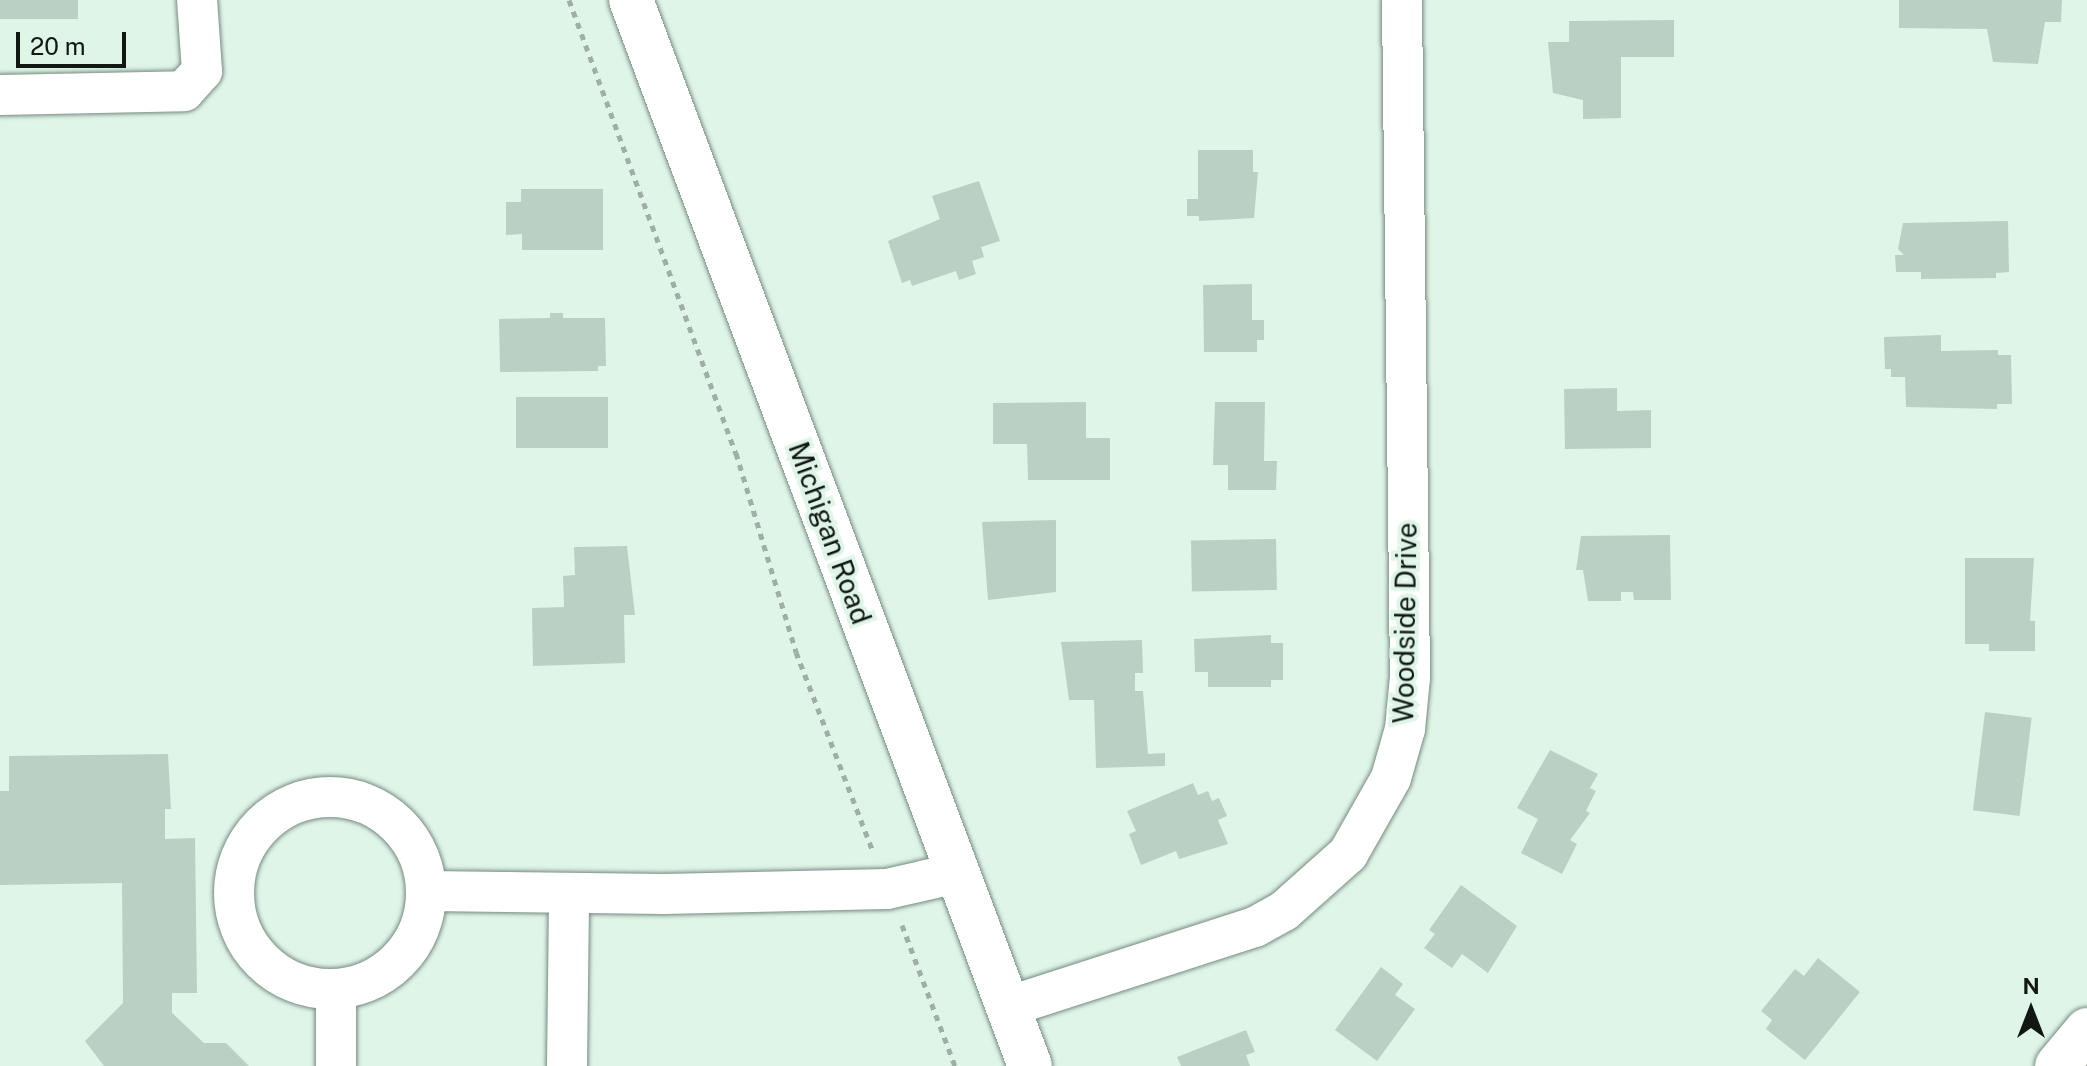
<!DOCTYPE html>
<style>
body{margin:0}
#map{position:relative;width:2087px;height:1066px;overflow:hidden;background:#dff5e8;font-family:"Public Sans",sans-serif}
div>[style]{position:absolute}
[style*='--x']{left:calc(var(--x)*1px);top:calc(var(--y)*1px);width:calc(var(--w)*1px);rotate:calc(var(--a)*1deg)}
.building>*{inset:0;background:#bbd0c4;transform-origin:0 0}
.path>*{height:5px;margin-top:-2.5px;transform-origin:0;background:repeating-linear-gradient(90deg,#9eb0a5 0 6px,transparent 0 12px)}
.roads{filter:drop-shadow(0 0 2px #778b80) drop-shadow(0 0 2px #778b80)}
.minor>*{height:40px;margin:-20px;padding:0 20px;transform-origin:20px;border-radius:20px;background:#fff}
.minor>.ring{margin:-20px;padding:0;box-sizing:content-box;background:none;border:40px solid #fff;border-radius:50%}
.major>*{height:44px;margin:-22px;padding:0 22px;transform-origin:22px;border-radius:22px;background:#fff}
span{translate:-50% -50%;white-space:nowrap;text-align:center;line-height:1.15;-webkit-text-stroke:8px #dff5e8;paint-order:stroke}
.street-label{font-size:28px;color:#111814}
.north{position:absolute;left:1991px;top:970px;width:80px;height:80px;-webkit-text-stroke:6px #dff5e8;paint-order:stroke;rotate:0deg;font-size:22px;font-weight:700;line-height:32px;text-align:center;color:#111814}
.north::after{content:'';display:block;margin:auto;width:28px;height:36px;background:#111814;clip-path:polygon(50% 0,100% 100%,50% 72%,0 100%)}
.scale{position:absolute;left:16px;top:32px;width:110px;height:36px;box-sizing:border-box;border:4px solid #111814;border-top:0;padding-left:10px;font-size:24px;line-height:28px;white-space:nowrap;color:#111814;-webkit-text-stroke:6px #dff5e8;paint-order:stroke}
</style>
<div id="map">
<div class="building">
<div style="left:0;top:0;width:78px;height:19px"></div>
<div style="clip-path:polygon(1899px 0,2062px 0,2061px 22px,2045px 22px,2038px 64px,1993px 62px,1987px 29px,1899px 28px)"></div>
<div style="clip-path:polygon(1674px 20px,1674px 57px,1621px 57px,1621px 118px,1583px 119px,1583px 100px,1553px 93px,1548px 42px,1569px 42px,1569px 21px)"></div>
<div style="clip-path:polygon(1198px 150px,1253px 150px,1253px 172px,1258px 172px,1254px 218px,1199px 221px,1199px 216px,1187px 216px,1187px 199px,1198px 199px)"></div>
<div style="clip-path:polygon(979px 181px,1000px 241px,981px 247px,984px 257px,972px 261px,976px 274px,959px 280px,956px 271px,912px 286px,910px 280px,902px 283px,888px 241px,940px 219px,932px 196px)"></div>
<div style="clip-path:polygon(521px 189px,603px 189px,603px 250px,522px 250px,522px 234px,506px 235px,506px 202px,521px 202px)"></div>
<div style="clip-path:polygon(2008px 221px,2009px 272px,1996px 273px,1996px 278px,1921px 279px,1921px 272px,1896px 272px,1895px 255px,1904px 255px,1898px 249px,1903px 223px)"></div>
<div style="clip-path:polygon(1252px 284px,1252px 320px,1264px 320px,1264px 340px,1257px 340px,1257px 352px,1204px 352px,1203px 285px)"></div>
<div style="clip-path:polygon(550px 313px,563px 313px,563px 318px,605px 318px,606px 366px,598px 366px,598px 371px,500px 372px,499px 319px,550px 318px)"></div>
<div style="clip-path:polygon(1941px 335px,1941px 351px,1998px 350px,1998px 355px,2011px 355px,2012px 404px,1997px 404px,1997px 409px,1906px 407px,1905px 377px,1891px 377px,1891px 369px,1885px 369px,1884px 337px)"></div>
<div style="clip-path:polygon(1617px 388px,1617px 411px,1651px 410px,1651px 448px,1565px 449px,1564px 389px)"></div>
<div style="left:516px;top:397px;width:92px;height:51px"></div>
<div style="clip-path:polygon(1086px 402px,1086px 438px,1110px 438px,1110px 480px,1028px 480px,1027px 444px,993px 444px,993px 403px)"></div>
<div style="clip-path:polygon(1215px 402px,1265px 402px,1264px 461px,1277px 461px,1276px 490px,1228px 490px,1228px 465px,1213px 465px)"></div>
<div style="clip-path:polygon(1056px 520px,1056px 592px,988px 600px,982px 522px)"></div>
<div style="clip-path:polygon(1670px 535px,1671px 600px,1634px 600px,1633px 592px,1621px 592px,1621px 601px,1588px 601px,1583px 570px,1576px 570px,1581px 536px)"></div>
<div style="left:1276px;top:539px;width:51px;height:85px;rotate:89deg"></div>
<div style="clip-path:polygon(627px 546px,635px 615px,624px 615px,625px 663px,533px 666px,532px 608px,564px 607px,563px 576px,575px 575px,574px 547px)"></div>
<div style="clip-path:polygon(1965px 558px,2034px 558px,2030px 621px,2035px 621px,2035px 651px,1989px 651px,1989px 644px,1965px 644px)"></div>
<div style="clip-path:polygon(1271px 635px,1271px 643px,1283px 643px,1283px 680px,1271px 680px,1271px 687px,1208px 687px,1208px 672px,1195px 672px,1194px 639px)"></div>
<div style="clip-path:polygon(1142px 640px,1143px 673px,1135px 673px,1135px 691px,1143px 691px,1148px 754px,1165px 753px,1165px 766px,1096px 768px,1094px 700px,1069px 700px,1061px 642px)"></div>
<div style="left:1985px;top:712px;width:47px;height:99px;rotate:7deg"></div>
<div style="clip-path:polygon(1550px 750px,1598px 774px,1590px 788px,1596px 791px,1586px 811px,1590px 813px,1570px 840px,1577px 844px,1562px 874px,1521px 853px,1538px 819px,1517px 808px)"></div>
<div style="clip-path:polygon(168px 754px,171px 809px,165px 809px,165px 839px,195px 838px,197px 993px,172px 993px,172px 1013px,204px 1043px,226px 1043px,249px 1066px,104px 1066px,85px 1041px,123px 1003px,122px 883px,0 885px,0 791px,9px 791px,9px 756px)"></div>
<div style="clip-path:polygon(1193px 783px,1198px 795px,1208px 791px,1212px 801px,1219px 798px,1227px 816px,1218px 820px,1228px 844px,1179px 859px,1176px 851px,1141px 865px,1129px 834px,1136px 831px,1127px 811px)"></div>
<div style="clip-path:polygon(1461px 885px,1517px 926px,1488px 973px,1462px 954px,1452px 968px,1424px 948px,1435px 934px,1429px 930px)"></div>
<div style="clip-path:polygon(1818px 958px,1860px 992px,1805px 1060px,1766px 1029px,1772px 1020px,1761px 1011px,1795px 969px,1804px 976px)"></div>
<div style="clip-path:polygon(1381px 967px,1403px 984px,1395px 995px,1415px 1009px,1377px 1061px,1335px 1030px)"></div>
<div style="clip-path:polygon(1246px 1030px,1255px 1052px,1246px 1055px,1250px 1066px,1181px 1066px,1177px 1057px)"></div>
</div>
<div class="path">
<div style="--x:569;--y:0;--w:483;--a:69.8"></div>
<div style="--x:736;--y:453;--w:208;--a:73.2"></div>
<div style="--x:796;--y:652;--w:214;--a:68.9"></div>
<div style="--x:902;--y:925;--w:151;--a:69.4"></div>
</div>
<div class="roads">
<div class="minor">
<div style="--x:0;--y:95;--w:184;--a:-1.2"></div>
<div style="--x:184;--y:91;--w:27;--a:-48"></div>
<div style="--x:202;--y:71;--w:71;--a:-94"></div>
<div class="ring" style="left:234px;top:797px;width:152px;height:152px"></div>
<div style="--x:427;--y:891;--w:237;--a:0.7"></div>
<div style="--x:664;--y:894;--w:223;--a:-1.3"></div>
<div style="--x:887;--y:889;--w:72;--a:-12.9"></div>
<div style="--x:336;--y:990;--w:76;--a:90"></div>
<div style="--x:1007;--y:1007;--w:261;--a:-17.9"></div>
<div style="--x:1255;--y:927;--w:33;--a:-29"></div>
<div style="--x:1284;--y:911;--w:86;--a:-41.7"></div>
<div style="--x:1348;--y:854;--w:87;--a:-60.5"></div>
<div style="--x:1391;--y:778;--w:51;--a:-74.1"></div>
<div style="--x:1405;--y:729;--w:52;--a:-84.5"></div>
<div style="--x:1410;--y:677;--w:677;--a:-90.68"></div>
<div style="--x:567;--y:1066;--w:173;--a:-89.3"></div>
</div>
<div class="major">
<div style="--x:631;--y:0;--w:1138;--a:69.48"></div>
<div style="--x:2057;--y:1066;--w:47;--a:-50.2"></div>
</div>
</div>
<div class="street-label">
<span style="left:830px;top:533px;rotate:70deg">Michigan Road</span>
<span style="left:1405px;top:623px;rotate:-89deg">Woodside Drive</span>
</div>
<div class="north">N</div>
<div class="scale">20 m</div>
</div>
